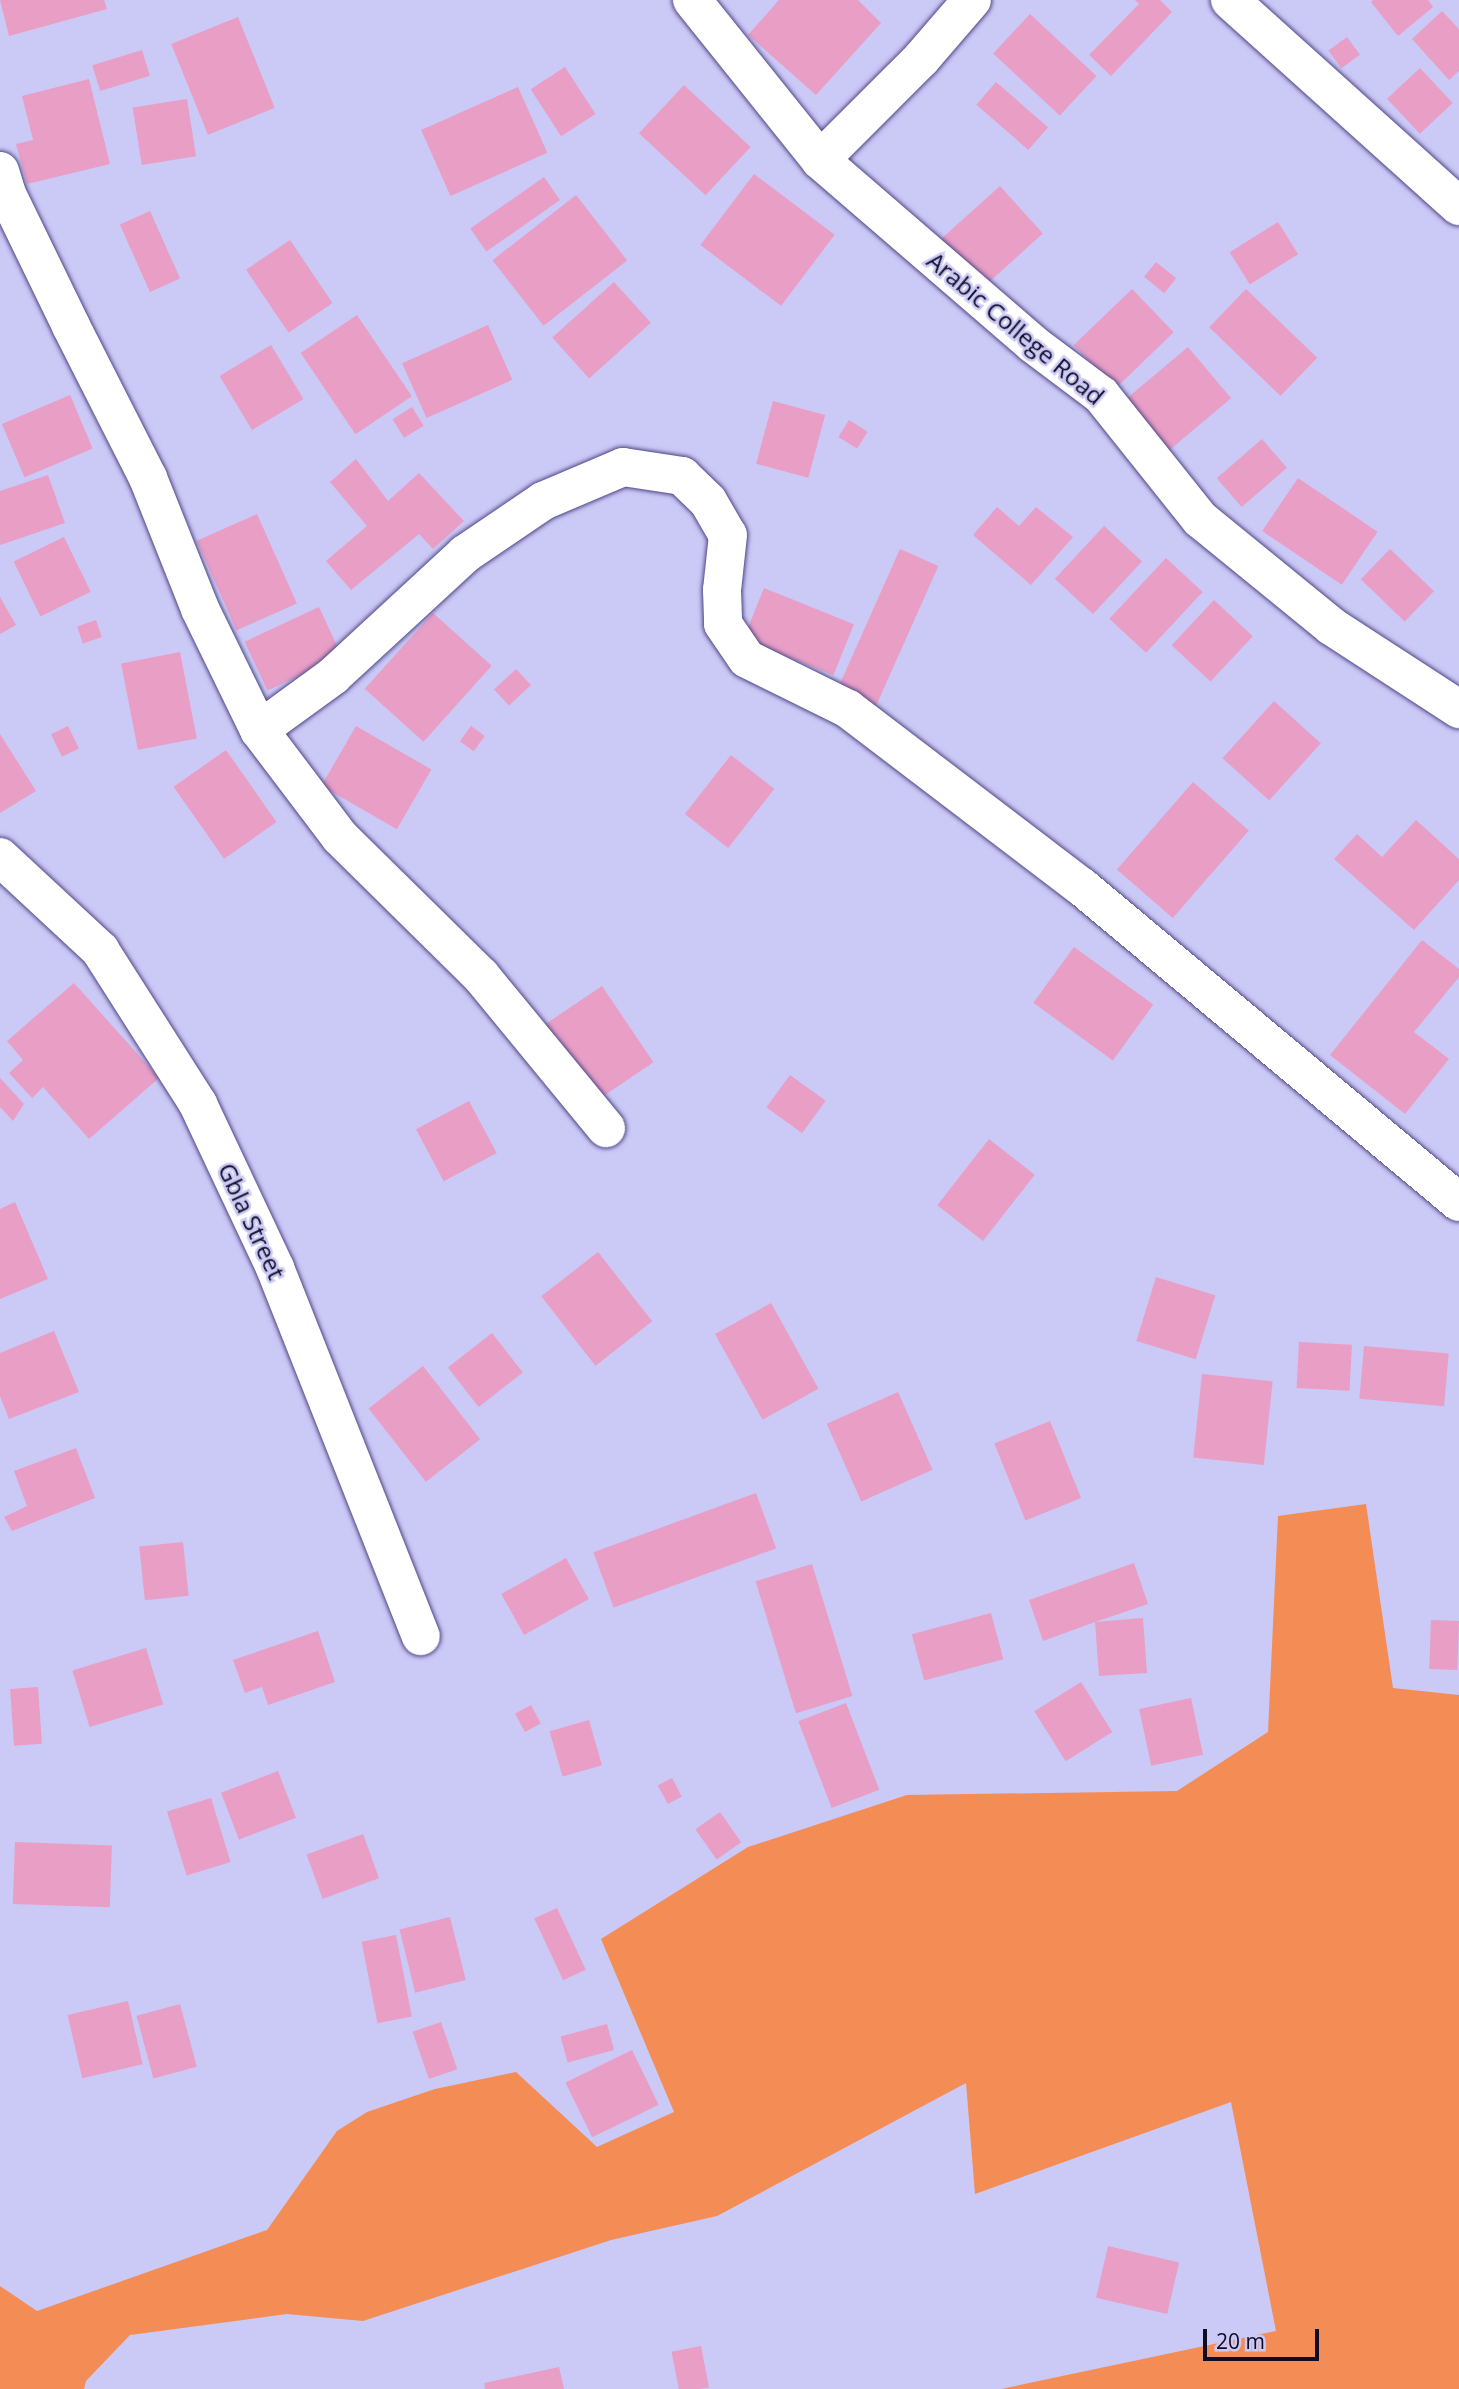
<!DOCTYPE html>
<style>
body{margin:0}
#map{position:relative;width:1459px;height:2389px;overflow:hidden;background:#cbc9f6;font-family:"Open Sans",sans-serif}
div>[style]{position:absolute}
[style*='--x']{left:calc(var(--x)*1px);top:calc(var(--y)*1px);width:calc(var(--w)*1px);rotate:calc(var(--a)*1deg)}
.green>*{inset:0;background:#f48c56}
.building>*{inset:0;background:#e99ec6;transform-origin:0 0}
.roads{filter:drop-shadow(0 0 2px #4f4787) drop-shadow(0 0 2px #4f4787)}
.minor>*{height:38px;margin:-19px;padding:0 19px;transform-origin:19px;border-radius:19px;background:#fff}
span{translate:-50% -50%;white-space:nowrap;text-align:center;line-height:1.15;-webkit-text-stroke:5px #cbc9f6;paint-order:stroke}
.street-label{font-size:24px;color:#100c26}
.scale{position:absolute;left:1203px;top:2329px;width:116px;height:32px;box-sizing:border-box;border:4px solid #100c26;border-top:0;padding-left:9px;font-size:21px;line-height:24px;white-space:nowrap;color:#100c26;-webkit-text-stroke:5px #cbc9f6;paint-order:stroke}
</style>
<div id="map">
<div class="green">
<div style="clip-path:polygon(1366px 1504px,1393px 1688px,1459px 1695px,1459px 2389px,1001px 2389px,1276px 2331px,1231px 2102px,975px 2194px,966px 2083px,717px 2216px,611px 2240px,363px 2321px,287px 2314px,130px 2335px,86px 2381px,84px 2389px,0 2389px,0 2286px,37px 2311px,267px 2230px,337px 2131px,367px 2112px,435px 2089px,516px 2072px,597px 2147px,674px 2112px,601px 1939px,748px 1847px,907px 1795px,1177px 1791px,1268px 1732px,1278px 1516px)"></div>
</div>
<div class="building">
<div style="clip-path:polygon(0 0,104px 0,107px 9px,9px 36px)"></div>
<div style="clip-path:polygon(779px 0,858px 0,881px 23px,816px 95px,748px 35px)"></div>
<div style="clip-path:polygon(1135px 0,1160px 0,1172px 12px,1111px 76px,1089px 55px,1139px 4px)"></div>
<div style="clip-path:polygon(1373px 0,1428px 0,1433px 7px,1398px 36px,1371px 2px)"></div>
<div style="clip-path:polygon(1442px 11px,1459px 29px,1459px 71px,1449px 80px,1412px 39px)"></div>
<div style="left:1030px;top:14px;width:91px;height:54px;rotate:43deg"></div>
<div style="left:238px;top:17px;width:98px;height:72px;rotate:68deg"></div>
<div style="left:1347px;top:37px;width:22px;height:23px;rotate:54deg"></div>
<div style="left:142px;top:50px;width:27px;height:52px;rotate:73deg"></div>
<div style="left:565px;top:67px;width:56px;height:41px;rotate:57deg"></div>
<div style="left:1420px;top:68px;width:48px;height:45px;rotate:47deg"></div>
<div style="clip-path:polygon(89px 79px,110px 164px,27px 184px,16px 144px,33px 140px,22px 96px)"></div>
<div style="left:996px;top:82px;width:69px;height:30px;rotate:41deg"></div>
<div style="left:684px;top:85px;width:91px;height:66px;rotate:43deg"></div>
<div style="left:518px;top:87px;width:72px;height:106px;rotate:66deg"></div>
<div style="left:187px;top:99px;width:58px;height:55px;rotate:81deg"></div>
<div style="left:754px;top:174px;width:101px;height:89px;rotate:37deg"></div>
<div style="left:544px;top:177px;width:28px;height:90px;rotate:55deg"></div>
<div style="left:1000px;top:186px;width:64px;height:86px;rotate:48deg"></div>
<div style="left:576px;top:195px;width:83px;height:106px;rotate:52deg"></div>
<div style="left:150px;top:211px;width:74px;height:33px;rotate:66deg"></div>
<div style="left:1278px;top:222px;width:38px;height:57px;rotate:58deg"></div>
<div style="left:290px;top:240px;width:76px;height:53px;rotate:56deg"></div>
<div style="left:1156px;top:262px;width:26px;height:19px;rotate:39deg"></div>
<div style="left:614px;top:282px;width:55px;height:83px;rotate:48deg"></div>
<div style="left:1132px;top:289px;width:60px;height:81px;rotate:46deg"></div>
<div style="left:1246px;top:289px;width:99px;height:53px;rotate:44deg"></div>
<div style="left:357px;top:315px;width:98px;height:68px;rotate:56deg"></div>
<div style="left:488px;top:325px;width:60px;height:94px;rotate:66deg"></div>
<div style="left:271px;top:345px;width:63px;height:60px;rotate:59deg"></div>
<div style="left:1188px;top:347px;width:67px;height:82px;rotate:50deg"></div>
<div style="left:70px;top:395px;width:58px;height:74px;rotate:67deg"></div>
<div style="left:773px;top:401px;width:54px;height:65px;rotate:15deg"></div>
<div style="left:412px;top:407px;width:22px;height:23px;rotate:58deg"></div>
<div style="left:849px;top:420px;width:22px;height:20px;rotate:32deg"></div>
<div style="left:1262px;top:439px;width:38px;height:60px;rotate:49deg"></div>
<div style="clip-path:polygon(356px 459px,388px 501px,419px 473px,464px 521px,433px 549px,419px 534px,351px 590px,326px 561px,367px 526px,330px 482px)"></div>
<div style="clip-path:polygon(48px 475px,65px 523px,0 545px,0 491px)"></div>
<div style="left:1298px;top:478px;width:96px;height:64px;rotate:34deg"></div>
<div style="clip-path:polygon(997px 507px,1019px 526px,1036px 507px,1073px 537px,1031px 585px,973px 535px)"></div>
<div style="left:257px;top:514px;width:98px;height:66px;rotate:66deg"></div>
<div style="left:1104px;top:526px;width:52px;height:72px;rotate:43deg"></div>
<div style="left:64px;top:537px;width:61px;height:56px;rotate:64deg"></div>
<div style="left:900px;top:549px;width:42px;height:153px;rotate:24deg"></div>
<div style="left:1390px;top:549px;width:61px;height:42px;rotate:44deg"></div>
<div style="left:1166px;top:558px;width:50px;height:83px;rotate:43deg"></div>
<div style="left:764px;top:588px;width:97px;height:55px;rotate:22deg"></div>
<div style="clip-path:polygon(0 597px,16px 625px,0 634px)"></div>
<div style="left:1214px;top:600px;width:53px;height:62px;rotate:43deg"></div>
<div style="left:319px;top:607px;width:54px;height:82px;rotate:65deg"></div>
<div style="left:433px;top:613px;width:79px;height:102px;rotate:42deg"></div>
<div style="left:96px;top:620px;width:18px;height:20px;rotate:71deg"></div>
<div style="left:180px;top:652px;width:88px;height:60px;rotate:79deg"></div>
<div style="left:516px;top:669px;width:22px;height:30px;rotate:47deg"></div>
<div style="left:1274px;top:701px;width:63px;height:77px;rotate:42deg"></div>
<div style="left:68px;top:726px;width:25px;height:19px;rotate:64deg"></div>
<div style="left:356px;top:726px;width:87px;height:69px;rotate:30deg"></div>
<div style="left:471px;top:726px;width:17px;height:19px;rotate:36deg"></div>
<div style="clip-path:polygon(0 734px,36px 791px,0 813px)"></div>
<div style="left:226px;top:750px;width:88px;height:64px;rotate:55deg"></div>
<div style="left:731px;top:755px;width:55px;height:75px;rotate:38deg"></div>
<div style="left:1193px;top:782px;width:74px;height:116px;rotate:41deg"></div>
<div style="clip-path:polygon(1416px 820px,1459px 859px,1459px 880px,1414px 930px,1334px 859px,1357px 834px,1382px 857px)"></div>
<div style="clip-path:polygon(1422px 940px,1459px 969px,1459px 977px,1414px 1032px,1449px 1059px,1405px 1114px,1330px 1055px)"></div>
<div style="left:1074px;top:947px;width:98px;height:69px;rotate:36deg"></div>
<div style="clip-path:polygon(74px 983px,159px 1078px,89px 1139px,43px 1087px,32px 1098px,9px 1073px,23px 1060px,7px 1041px)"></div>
<div style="left:602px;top:986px;width:92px;height:72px;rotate:56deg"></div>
<div style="left:790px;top:1075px;width:44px;height:40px;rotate:36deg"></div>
<div style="clip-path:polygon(0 1078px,24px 1104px,13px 1121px,0 1107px)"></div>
<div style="left:469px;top:1101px;width:59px;height:60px;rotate:62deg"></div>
<div style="left:989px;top:1139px;width:58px;height:84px;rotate:38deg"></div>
<div style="clip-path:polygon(15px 1202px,48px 1279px,0 1299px,0 1209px)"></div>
<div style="left:598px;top:1252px;width:88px;height:72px;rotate:52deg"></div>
<div style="left:1156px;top:1277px;width:62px;height:67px;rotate:17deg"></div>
<div style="left:771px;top:1303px;width:98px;height:64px;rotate:61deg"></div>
<div style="clip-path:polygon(54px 1331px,79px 1392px,9px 1419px,0 1396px,0 1353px)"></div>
<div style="left:492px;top:1333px;width:50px;height:56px;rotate:52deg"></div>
<div style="left:1299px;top:1342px;width:53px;height:46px;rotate:3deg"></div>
<div style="left:1364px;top:1346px;width:85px;height:53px;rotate:5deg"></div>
<div style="left:423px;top:1366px;width:93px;height:69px;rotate:52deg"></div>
<div style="left:1202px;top:1374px;width:71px;height:84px;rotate:6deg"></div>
<div style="left:898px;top:1392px;width:85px;height:78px;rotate:66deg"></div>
<div style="left:1050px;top:1421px;width:83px;height:60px;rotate:68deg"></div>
<div style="clip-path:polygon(76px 1448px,95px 1498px,12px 1531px,4px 1517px,27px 1506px,14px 1471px)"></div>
<div style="left:756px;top:1493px;width:59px;height:173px;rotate:70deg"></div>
<div style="left:183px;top:1542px;width:54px;height:44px;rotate:84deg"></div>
<div style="left:566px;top:1558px;width:47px;height:74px;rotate:61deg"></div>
<div style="clip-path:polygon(1134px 1563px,1148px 1604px,1095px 1622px,1143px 1618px,1147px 1673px,1099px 1676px,1095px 1622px,1043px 1641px,1029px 1600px)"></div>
<div style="left:812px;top:1564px;width:138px;height:59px;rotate:73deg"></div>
<div style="left:991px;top:1613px;width:48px;height:82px;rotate:75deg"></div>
<div style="left:1431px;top:1620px;width:28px;height:49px;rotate:2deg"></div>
<div style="clip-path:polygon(318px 1631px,335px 1682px,268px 1705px,262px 1687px,245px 1693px,233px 1660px)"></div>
<div style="left:146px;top:1648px;width:59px;height:77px;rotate:73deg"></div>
<div style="left:1081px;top:1682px;width:59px;height:55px;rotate:58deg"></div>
<div style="left:38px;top:1687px;width:57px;height:28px;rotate:86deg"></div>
<div style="left:1191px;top:1698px;width:58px;height:53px;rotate:78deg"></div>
<div style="left:846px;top:1703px;width:93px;height:51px;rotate:69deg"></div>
<div style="left:531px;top:1705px;width:21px;height:18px;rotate:62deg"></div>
<div style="left:589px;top:1720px;width:47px;height:41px;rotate:74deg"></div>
<div style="left:278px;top:1771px;width:50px;height:61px;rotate:69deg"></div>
<div style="left:672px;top:1778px;width:21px;height:16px;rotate:62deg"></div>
<div style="left:211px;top:1798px;width:67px;height:46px;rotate:73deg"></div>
<div style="left:720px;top:1812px;width:37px;height:30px;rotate:55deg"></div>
<div style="left:363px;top:1834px;width:47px;height:60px;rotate:70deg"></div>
<div style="left:15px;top:1842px;width:97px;height:62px;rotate:2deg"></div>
<div style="left:557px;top:1908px;width:68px;height:25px;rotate:65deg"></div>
<div style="left:450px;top:1917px;width:65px;height:52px;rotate:76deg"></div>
<div style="left:396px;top:1935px;width:83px;height:35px;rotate:79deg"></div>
<div style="left:128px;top:2001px;width:65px;height:62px;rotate:77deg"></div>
<div style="left:180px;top:2004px;width:65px;height:45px;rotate:75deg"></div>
<div style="left:441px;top:2022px;width:50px;height:30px;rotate:71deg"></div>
<div style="left:607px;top:2024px;width:27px;height:48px;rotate:75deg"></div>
<div style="left:632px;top:2050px;width:61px;height:74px;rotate:64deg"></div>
<div style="left:1108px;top:2246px;width:73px;height:53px;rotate:13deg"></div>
<div style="left:701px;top:2346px;width:42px;height:30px;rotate:79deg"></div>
<div style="clip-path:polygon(559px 2367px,564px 2389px,485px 2389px,484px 2383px)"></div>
</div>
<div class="roads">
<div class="minor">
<div style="--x:692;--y:0;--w:205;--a:51.3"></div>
<div style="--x:820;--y:160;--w:281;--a:40.8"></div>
<div style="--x:1033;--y:344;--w:85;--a:36.9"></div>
<div style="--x:1101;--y:395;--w:159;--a:51.4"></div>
<div style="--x:1200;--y:519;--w:169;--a:39.2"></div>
<div style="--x:1331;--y:626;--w:153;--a:33"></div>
<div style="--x:1230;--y:0;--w:308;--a:42"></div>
<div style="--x:820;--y:160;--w:143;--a:-45"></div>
<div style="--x:921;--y:59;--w:78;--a:-49.2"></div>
<div style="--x:0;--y:171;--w:24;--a:73"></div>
<div style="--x:7;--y:194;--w:147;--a:64.1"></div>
<div style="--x:71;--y:326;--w:170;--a:63.1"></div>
<div style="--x:148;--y:478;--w:141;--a:68.3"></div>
<div style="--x:200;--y:609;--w:135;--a:64"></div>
<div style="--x:259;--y:730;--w:134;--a:52.9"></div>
<div style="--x:340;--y:837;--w:198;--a:44.6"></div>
<div style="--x:481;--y:976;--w:197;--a:50.6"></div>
<div style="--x:259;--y:730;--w:92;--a:-36.1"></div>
<div style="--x:333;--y:676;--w:180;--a:-42.7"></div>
<div style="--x:465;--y:554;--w:94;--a:-34.2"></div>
<div style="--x:543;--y:501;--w:87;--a:-23"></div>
<div style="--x:623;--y:467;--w:60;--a:8.7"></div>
<div style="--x:682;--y:476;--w:36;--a:44"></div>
<div style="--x:708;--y:501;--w:39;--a:60"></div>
<div style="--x:728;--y:535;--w:55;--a:96.2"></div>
<div style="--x:722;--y:590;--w:34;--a:88"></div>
<div style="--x:723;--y:624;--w:42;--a:55.6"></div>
<div style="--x:747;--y:659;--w:113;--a:26.3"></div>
<div style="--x:848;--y:709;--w:294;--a:37.3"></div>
<div style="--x:1082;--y:887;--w:491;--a:39.9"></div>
<div style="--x:0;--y:857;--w:137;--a:42.9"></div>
<div style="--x:100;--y:950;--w:183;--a:57.5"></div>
<div style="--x:198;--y:1104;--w:181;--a:64.8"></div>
<div style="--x:275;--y:1268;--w:396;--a:68.4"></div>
</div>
</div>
<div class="street-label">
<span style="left:1016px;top:328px;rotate:40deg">Arabic College Road</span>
<span style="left:252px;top:1221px;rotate:65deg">Gbla Street</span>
</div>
<div class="scale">20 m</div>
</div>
